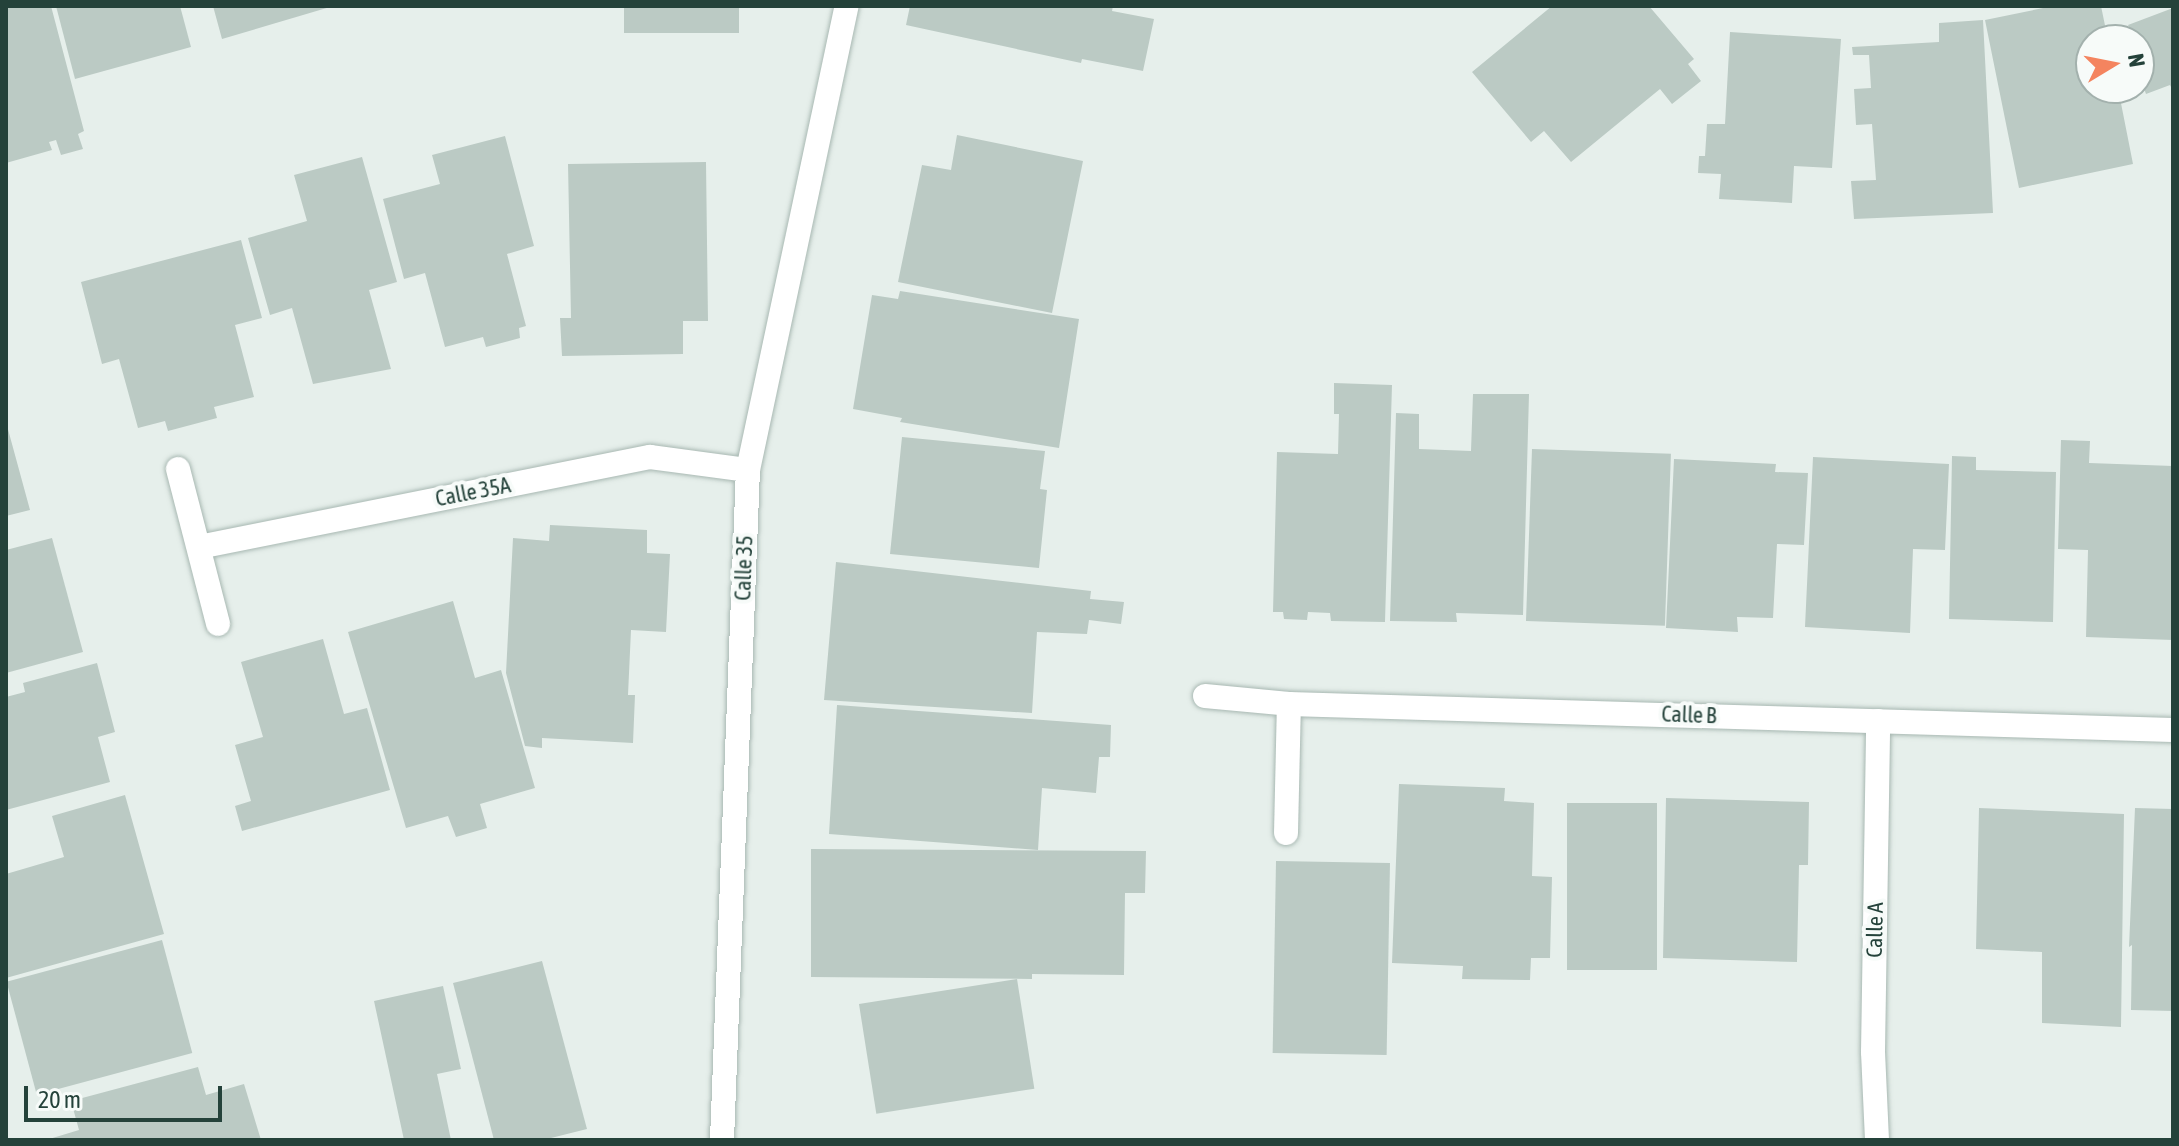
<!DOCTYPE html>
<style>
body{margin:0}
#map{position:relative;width:2179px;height:1146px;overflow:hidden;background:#e6efeb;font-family:"Asap Condensed",sans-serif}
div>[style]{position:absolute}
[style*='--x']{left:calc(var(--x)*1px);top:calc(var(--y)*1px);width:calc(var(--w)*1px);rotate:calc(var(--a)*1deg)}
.building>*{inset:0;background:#bbcac4;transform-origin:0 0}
.roads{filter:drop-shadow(0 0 2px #a8b8b2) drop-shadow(0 0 2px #a8b8b2)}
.minor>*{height:24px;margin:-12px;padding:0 12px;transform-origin:12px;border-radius:12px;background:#fff}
span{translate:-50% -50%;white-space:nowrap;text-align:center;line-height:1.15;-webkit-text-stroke:8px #f7fbf9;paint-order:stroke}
.street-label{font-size:22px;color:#24423a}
.frame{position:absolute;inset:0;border:8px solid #24423a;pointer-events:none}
.north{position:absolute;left:2075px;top:24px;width:80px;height:80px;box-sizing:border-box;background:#f7fbf9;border:2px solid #a3b1ad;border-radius:50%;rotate:80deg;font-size:22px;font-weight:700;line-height:32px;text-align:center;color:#24423a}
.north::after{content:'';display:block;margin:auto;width:28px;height:36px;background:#f4845f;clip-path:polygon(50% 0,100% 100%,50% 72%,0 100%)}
.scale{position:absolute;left:24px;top:1086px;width:198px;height:36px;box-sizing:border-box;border:4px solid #24423a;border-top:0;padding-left:10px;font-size:24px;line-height:28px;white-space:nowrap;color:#24423a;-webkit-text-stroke:6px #f7fbf9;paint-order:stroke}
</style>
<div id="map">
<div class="building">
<div style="clip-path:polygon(6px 6px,51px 6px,84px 131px,78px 134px,83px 149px,61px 155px,56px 140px,49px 142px,52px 150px,6px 163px)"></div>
<div style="clip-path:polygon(56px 6px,180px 6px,191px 47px,75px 79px)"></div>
<div style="clip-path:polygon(213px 6px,330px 6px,330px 7px,222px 39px)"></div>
<div style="left:624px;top:6px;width:115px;height:27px"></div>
<div style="clip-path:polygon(910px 6px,1113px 6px,1112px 11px,1154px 19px,1143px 71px,1082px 59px,1081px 63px,906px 25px)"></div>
<div style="clip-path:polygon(1552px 6px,1649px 6px,1694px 59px,1688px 64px,1701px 81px,1672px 104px,1660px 89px,1571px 162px,1544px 131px,1531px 142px,1472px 72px)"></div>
<div style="clip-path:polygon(2053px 6px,2101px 6px,2108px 40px,2091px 40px,2091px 88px,2118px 88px,2133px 164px,2019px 188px,1985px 20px)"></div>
<div style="clip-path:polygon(2173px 8px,2173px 91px,2170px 85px,2146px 94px,2139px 74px,2139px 40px,2126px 40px,2125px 37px,2132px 33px,2128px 25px)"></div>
<div style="clip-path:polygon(1983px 20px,1993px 213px,1854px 219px,1851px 181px,1876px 180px,1872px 124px,1856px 125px,1854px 89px,1871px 88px,1869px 55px,1853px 55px,1852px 47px,1939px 42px,1939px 23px)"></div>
<div style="clip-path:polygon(1730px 32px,1841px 39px,1832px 168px,1794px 166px,1792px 203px,1719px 199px,1721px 174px,1698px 173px,1699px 156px,1705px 156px,1707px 124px,1725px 124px)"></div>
<div style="clip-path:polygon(957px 135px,1083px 161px,1052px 313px,898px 282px,922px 165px,951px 170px)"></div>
<div style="clip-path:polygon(505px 136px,534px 246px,507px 254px,526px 326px,519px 328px,520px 338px,486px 347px,483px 337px,445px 347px,425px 273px,404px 279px,383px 199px,440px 184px,432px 155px)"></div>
<div style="clip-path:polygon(362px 157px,397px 282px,369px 290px,391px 369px,313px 384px,292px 308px,270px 315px,248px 238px,307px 221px,294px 175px)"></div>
<div style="clip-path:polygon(706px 162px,708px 321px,683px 321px,683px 354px,562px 356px,560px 318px,571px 318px,568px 164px)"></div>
<div style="clip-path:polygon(241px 240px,262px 318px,235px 325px,254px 397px,214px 407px,217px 418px,168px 431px,165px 421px,138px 428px,119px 359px,102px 364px,81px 282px)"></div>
<div style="clip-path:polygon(900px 291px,1079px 319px,1059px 448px,900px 422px,902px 418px,853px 409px,872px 295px,898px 299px)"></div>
<div style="clip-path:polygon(1334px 383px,1392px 385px,1385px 622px,1331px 621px,1330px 613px,1308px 612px,1307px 620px,1284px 619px,1283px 612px,1273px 612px,1277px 452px,1338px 454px,1339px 414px,1334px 414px)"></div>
<div style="clip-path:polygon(1473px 394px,1529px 394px,1523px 615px,1456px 613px,1457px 622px,1390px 621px,1396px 413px,1419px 414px,1419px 449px,1471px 451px)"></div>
<div style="clip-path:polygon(6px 422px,30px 510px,6px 516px)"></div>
<div style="clip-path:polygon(902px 437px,1045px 451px,1040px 489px,1047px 490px,1039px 568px,890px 554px)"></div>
<div style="clip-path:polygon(2061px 440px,2090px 441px,2089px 463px,2173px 466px,2173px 640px,2086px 637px,2088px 550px,2058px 549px)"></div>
<div style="left:1532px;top:449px;width:139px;height:172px;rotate:2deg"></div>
<div style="clip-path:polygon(1952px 456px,1976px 457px,1976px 470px,2056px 472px,2053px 622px,1949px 619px)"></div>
<div style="clip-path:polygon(1813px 457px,1949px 464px,1945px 550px,1913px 549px,1910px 633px,1805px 627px)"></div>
<div style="clip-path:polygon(1674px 459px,1776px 464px,1775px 472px,1808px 473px,1804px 545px,1777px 544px,1773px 618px,1737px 617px,1738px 632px,1666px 628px)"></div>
<div style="clip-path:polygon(550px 525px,647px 530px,647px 553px,670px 554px,666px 632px,631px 630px,628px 695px,635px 695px,633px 743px,542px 738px,542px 748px,525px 746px,506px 673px,513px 538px,549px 541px)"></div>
<div style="clip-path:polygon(52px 538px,83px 652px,6px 673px,6px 550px)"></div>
<div style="clip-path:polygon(836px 562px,1091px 591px,1090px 599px,1124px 602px,1121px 624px,1089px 620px,1087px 634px,1037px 632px,1032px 713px,824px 700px)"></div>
<div style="clip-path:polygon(453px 601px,475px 678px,501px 670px,535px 788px,480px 804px,487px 828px,456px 837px,448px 816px,406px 828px,348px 632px)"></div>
<div style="clip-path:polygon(323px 639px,344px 714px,367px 708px,390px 790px,242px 831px,235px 806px,251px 801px,235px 745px,263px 737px,241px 662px)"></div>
<div style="clip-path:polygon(97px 663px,115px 732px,98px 737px,110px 782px,6px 810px,6px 697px,25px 692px,23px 683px)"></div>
<div style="clip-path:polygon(837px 705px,1111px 725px,1110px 757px,1099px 757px,1096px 793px,1042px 788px,1038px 850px,829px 834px)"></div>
<div style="clip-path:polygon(1399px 784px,1505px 788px,1504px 801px,1534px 803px,1532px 876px,1552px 877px,1550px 958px,1531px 958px,1530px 980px,1462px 979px,1463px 966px,1392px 963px)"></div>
<div style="clip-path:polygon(125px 795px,164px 934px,6px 978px,6px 874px,64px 857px,52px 816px)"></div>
<div style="clip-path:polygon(1666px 798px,1809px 802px,1808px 865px,1799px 865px,1797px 962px,1663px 958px)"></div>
<div style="left:1567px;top:803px;width:90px;height:167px"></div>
<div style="clip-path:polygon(1979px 808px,2124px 814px,2121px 1027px,2042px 1023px,2042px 952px,1976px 949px)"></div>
<div style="clip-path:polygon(2135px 808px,2173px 809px,2173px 1011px,2131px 1010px,2132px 945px,2129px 947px)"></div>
<div style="clip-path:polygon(811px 849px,1146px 851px,1145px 893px,1125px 893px,1124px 975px,1032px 974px,1032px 979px,811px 977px)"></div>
<div style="left:1276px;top:861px;width:114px;height:192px;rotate:1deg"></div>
<div style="left:162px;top:940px;width:117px;height:161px;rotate:75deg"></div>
<div style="clip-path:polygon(542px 961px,587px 1129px,543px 1140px,494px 1140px,453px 983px)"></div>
<div style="left:1017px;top:979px;width:111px;height:160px;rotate:81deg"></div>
<div style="clip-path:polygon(443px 986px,461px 1069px,437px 1074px,451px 1140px,404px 1140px,374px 1001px)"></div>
<div style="clip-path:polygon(198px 1067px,206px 1095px,244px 1084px,261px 1140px,46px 1140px,79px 1130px,71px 1101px)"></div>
</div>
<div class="roads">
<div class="minor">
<div style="--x:178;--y:469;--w:160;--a:75.5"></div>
<div style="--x:199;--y:547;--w:460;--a:-11.3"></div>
<div style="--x:650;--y:457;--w:99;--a:7.6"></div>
<div style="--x:1205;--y:696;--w:84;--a:5.4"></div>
<div style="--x:1289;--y:704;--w:884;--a:1.68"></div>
<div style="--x:1286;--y:833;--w:129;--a:-88.7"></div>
<div style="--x:722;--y:1140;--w:671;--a:-87.78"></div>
<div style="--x:748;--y:470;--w:474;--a:-78"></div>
<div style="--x:1877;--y:1140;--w:88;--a:-92.6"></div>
<div style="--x:1873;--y:1052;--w:331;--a:-89.1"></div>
</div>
</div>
<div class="street-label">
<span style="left:473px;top:492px;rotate:-11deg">Calle 35A</span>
<span style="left:744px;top:568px;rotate:-88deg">Calle 35</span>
<span style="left:1689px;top:715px;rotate:2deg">Calle B</span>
<span style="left:1875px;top:930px;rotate:-89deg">Calle A</span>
</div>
<div class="frame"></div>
<div class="north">N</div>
<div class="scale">20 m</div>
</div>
